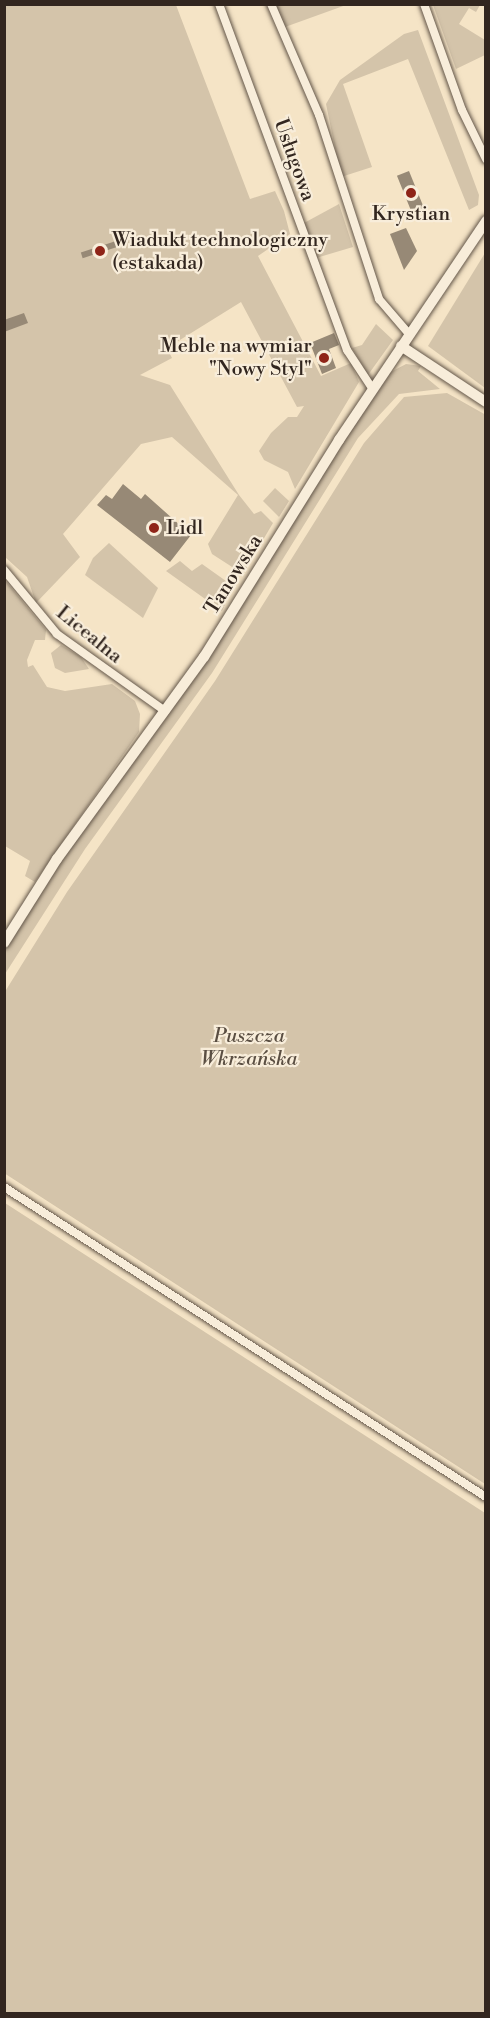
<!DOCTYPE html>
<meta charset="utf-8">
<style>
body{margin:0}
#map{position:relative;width:490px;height:2018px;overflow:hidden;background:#f5e4c6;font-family:"Libre Bodoni",serif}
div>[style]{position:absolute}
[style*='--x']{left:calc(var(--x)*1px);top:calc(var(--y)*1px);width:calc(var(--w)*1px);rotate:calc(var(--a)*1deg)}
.green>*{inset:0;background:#d4c4aa}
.building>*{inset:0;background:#978976;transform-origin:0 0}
.roads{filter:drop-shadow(0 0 2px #635649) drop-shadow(0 0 2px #635649)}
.street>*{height:8px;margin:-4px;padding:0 4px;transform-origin:4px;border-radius:4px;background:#f8edda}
.secondary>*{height:10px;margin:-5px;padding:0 5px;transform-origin:5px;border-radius:5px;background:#f8edda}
.dots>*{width:16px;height:16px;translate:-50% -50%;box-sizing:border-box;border:3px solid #f8edda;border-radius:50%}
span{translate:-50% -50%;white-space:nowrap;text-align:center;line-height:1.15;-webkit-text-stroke:4.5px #f8edda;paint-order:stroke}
.street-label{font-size:20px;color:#32261f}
.poi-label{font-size:20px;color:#32261f}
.left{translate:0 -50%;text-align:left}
.right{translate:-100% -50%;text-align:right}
.park-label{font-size:20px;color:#5a4e42;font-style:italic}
.frame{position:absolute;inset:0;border:6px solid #32261f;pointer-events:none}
</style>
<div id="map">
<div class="green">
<div style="clip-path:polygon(4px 5px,176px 5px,250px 199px,275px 191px,284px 211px,290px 234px,258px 256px,321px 376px,351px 363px,359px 382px,295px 489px,288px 472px,264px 460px,259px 451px,271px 433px,288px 417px,297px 417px,304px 406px,297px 407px,241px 302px,167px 348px,172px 358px,140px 375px,170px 385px,239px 495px,254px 514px,261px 511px,273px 523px,243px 574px,212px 554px,208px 544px,238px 495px,172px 437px,141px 444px,63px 534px,80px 557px,36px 603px,27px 577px,5px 557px)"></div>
<div style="clip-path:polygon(276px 5px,346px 5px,285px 27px)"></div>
<div style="clip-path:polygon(433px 5px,480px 5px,476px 12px,469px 8px,459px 24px,485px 40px,485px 55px,456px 69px)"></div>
<div style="clip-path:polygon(418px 30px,479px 195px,478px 205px,469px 210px,408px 59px,343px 84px,372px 167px,341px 177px,326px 104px,340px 80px,404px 34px)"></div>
<div style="clip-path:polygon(339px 204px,353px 247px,316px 258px,304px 223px)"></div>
<div style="clip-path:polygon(485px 253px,485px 388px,428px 346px)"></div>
<div style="clip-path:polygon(376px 324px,393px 340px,368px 375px,352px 348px,362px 345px)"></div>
<div style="clip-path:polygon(406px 364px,421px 366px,418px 371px,440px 389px,399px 394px,358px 438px,212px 673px,85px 849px,5px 974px,5px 950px,37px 894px,156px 730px,389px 373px)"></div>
<div style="clip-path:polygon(447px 393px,486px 415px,485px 1484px,4px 1173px,6px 990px,67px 892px,215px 681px,364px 443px,404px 397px)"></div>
<div style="clip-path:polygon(275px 488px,289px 501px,279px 517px,263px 501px)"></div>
<div style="clip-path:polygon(109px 543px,158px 588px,143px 618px,85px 575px,93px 558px)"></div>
<div style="clip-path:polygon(180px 561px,192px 571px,202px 564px,233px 586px,222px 611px,166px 571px)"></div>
<div style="clip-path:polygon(4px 579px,46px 630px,45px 640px,35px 640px,27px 660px,28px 667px,33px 665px,47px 687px,65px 691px,112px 684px,135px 701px,140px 714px,139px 732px,35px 882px,25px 876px,30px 861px,5px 846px)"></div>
<div style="clip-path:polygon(61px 645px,81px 657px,89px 669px,65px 673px,55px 668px,51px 653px)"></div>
<div style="clip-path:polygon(5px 1203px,485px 1513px,485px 2013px,5px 2013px)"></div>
</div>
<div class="building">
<div style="left:409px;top:171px;width:43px;height:13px;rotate:68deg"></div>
<div style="clip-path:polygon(406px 228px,417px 251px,404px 270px,390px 234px)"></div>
<div style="left:116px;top:241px;width:6px;height:37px;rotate:72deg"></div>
<div style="clip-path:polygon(24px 313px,28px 323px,4px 332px,4px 320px)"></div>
<div style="clip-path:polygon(334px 333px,339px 345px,329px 349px,336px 368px,322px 374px,310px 343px)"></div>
<div style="clip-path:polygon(123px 484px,141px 499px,145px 494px,191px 535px,170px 562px,97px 505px,106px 495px,112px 499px)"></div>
</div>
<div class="roads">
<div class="street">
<div style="--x:219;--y:4;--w:369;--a:69.7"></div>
<div style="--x:347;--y:350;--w:45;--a:56.7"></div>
<div style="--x:271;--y:4;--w:121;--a:66.6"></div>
<div style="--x:319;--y:115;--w:194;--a:71.9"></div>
<div style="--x:379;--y:299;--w:46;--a:49.4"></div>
<div style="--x:424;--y:4;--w:113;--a:70.3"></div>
<div style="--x:462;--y:110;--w:55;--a:63.9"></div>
<div style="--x:4;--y:570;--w:83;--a:50.4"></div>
<div style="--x:57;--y:634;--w:133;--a:35.5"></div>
<div style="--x:4;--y:1187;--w:573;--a:32.75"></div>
</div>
<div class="secondary">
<div style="--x:401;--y:346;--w:102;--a:33.4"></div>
<div style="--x:4;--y:943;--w:99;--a:-57.8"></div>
<div style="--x:57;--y:859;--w:250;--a:-54"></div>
<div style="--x:204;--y:657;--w:256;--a:-58.1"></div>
<div style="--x:339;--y:440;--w:264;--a:-56.1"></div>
</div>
</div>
<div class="dots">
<div style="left:411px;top:193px;background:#8f2418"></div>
<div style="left:100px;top:251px;background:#8f2418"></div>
<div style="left:324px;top:358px;background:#8f2418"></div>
<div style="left:154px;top:528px;background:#8f2418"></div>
</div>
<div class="street-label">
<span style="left:294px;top:160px;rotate:70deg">Usługowa</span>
<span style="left:234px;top:575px;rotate:-58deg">Tanowska</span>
<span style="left:89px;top:635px;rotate:39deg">Licealna</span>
</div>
<div class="poi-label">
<span style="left:411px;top:214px">Krystian</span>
<span class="left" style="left:112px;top:252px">Wiadukt technologiczny<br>(estakada)</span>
<span class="right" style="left:312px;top:358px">Meble na wymiar<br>"Nowy Styl"</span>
<span class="left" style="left:166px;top:528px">Lidl</span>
</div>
<div class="park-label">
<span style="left:249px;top:1048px">Puszcza<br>Wkrzańska</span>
</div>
<div class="frame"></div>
</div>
